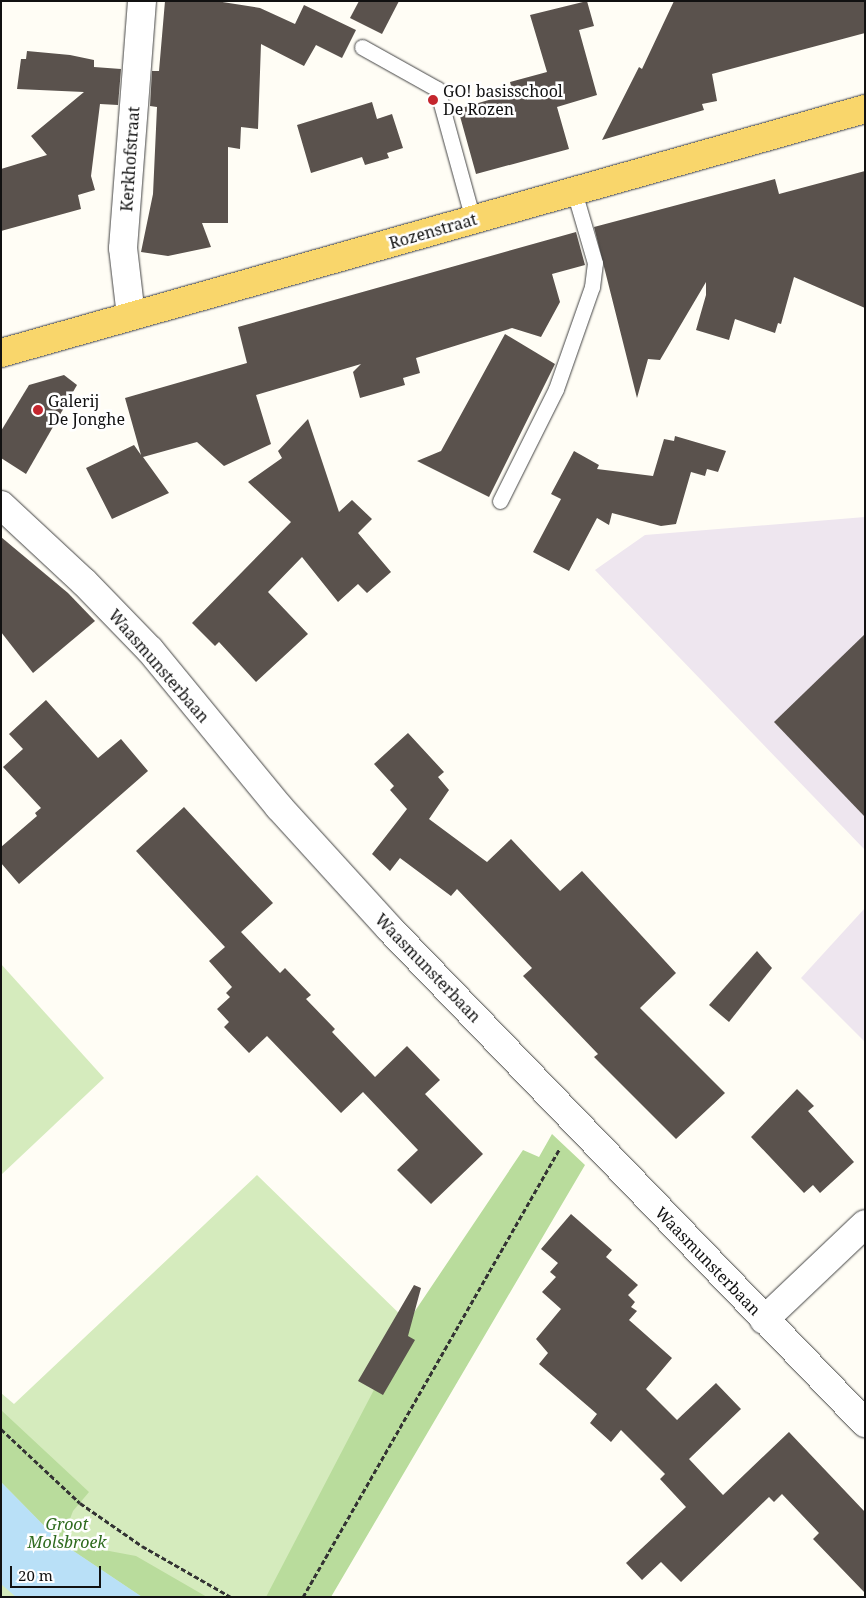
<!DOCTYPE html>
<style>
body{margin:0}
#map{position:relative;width:866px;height:1598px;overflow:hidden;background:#fffdf5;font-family:"Noto Serif",serif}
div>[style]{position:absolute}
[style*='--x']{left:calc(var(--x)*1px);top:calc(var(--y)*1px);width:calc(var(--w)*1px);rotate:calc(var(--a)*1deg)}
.industrial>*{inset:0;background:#eee6ef}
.green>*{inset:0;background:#d5ebbd}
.forest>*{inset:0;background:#b9dc9c}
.water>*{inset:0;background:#b9e0f7}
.building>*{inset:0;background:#5a524d}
.path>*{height:3px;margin-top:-1.5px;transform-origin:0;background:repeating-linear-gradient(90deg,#333 0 5px,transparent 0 7.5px)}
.roads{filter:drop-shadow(0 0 1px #444) drop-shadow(0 0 1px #444)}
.service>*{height:15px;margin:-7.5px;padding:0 7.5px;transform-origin:7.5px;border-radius:7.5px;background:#fff}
.minor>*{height:28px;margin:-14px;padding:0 14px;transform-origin:14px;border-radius:14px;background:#fff}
.tertiary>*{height:28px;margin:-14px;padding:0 14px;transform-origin:14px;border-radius:14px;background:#fff}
.primary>*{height:28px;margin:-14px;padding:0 14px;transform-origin:14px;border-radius:14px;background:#f9d66b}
.dots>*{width:14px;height:14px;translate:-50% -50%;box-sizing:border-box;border:2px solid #fff;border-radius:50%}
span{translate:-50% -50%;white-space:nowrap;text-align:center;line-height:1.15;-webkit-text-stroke:5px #fff;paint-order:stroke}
.poi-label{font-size:16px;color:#111}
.left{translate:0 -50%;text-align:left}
.street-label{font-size:16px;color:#111}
.park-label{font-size:16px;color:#2f6b1f;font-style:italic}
.frame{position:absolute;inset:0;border:2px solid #111;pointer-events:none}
.scale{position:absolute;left:10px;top:1566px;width:91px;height:22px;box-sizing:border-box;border:2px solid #111;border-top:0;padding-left:6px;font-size:15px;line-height:18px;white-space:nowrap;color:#111;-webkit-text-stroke:4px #fff;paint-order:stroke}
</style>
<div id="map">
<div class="industrial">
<div style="clip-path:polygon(865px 517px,865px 850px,595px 570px,645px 535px)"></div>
<div style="clip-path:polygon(865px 908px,865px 1042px,801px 978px)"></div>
</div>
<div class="green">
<div style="clip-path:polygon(1px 964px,104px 1078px,1px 1175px)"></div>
<div style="clip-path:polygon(257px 1175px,409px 1323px,327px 1597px,1px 1597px,1px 1393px,14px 1404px)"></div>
</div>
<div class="forest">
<div style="clip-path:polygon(552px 1134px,585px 1165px,331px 1597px,266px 1597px,415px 1311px,523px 1150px,539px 1157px)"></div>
<div style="clip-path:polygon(1px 1410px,89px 1492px,73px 1511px,61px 1542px,136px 1556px,207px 1597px,142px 1597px,60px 1542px,1px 1482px)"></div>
</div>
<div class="water">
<div style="clip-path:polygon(1px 1482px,60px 1542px,142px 1597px,16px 1597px,1px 1584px)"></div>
</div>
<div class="building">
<div style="clip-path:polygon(165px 1px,216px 1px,260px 8px,295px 24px,304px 5px,356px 30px,342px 58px,316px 45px,304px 66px,261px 44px,258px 129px,241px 127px,240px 149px,228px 147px,228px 223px,202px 223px,211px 247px,168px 256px,141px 252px,153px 194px,157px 107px,150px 106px,152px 71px,159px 71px)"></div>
<div style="clip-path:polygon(359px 1px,399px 1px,382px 34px,350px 18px)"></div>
<div style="clip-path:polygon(587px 1px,594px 26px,579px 30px,597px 95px,557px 107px,569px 149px,476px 174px,458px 109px,513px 93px,510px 82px,547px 72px,530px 15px)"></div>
<div style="clip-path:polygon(674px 1px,865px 1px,865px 33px,712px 74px,717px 101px,702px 104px,704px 110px,602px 140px,639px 67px,642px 69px)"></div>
<div style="clip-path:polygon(27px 51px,70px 55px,94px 60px,94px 67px,121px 69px,118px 105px,100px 104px,91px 176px,95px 190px,78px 195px,81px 209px,1px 231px,1px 169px,47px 155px,31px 136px,84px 92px,17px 89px,21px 59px,26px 59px)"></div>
<div style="clip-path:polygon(372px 102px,377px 119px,392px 114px,403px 148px,387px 153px,389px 158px,365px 165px,362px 157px,311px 173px,297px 125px)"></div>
<div style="clip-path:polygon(865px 171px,865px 308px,794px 277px,781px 324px,778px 323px,775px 333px,735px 319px,729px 340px,696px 330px,706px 295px,706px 282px,660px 360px,648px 359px,637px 398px,594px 227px,775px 179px,779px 194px)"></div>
<div style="clip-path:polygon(576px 232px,585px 265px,552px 274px,560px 302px,541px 337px,512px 328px,416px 358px,420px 373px,403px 378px,405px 385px,360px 398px,353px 372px,361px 364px,256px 395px,271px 444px,224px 466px,197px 442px,143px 457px,169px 493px,112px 519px,86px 468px,134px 445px,141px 455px,125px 398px,247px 363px,238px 327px)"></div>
<div style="clip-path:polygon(505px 334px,555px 364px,489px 497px,417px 461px,441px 451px)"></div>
<div style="clip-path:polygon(64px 375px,77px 385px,26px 474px,1px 458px,1px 431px,29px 385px)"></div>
<div style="clip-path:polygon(308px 419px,339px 512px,352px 500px,372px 519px,358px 533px,391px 572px,367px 593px,358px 584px,338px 602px,302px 557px,268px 592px,308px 634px,256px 682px,219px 642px,215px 646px,192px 623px,291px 522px,248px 482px,282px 458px,278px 451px)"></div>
<div style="clip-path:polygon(675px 436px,726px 451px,718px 472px,707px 469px,705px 476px,691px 472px,676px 524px,661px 526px,612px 513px,609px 525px,597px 518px,569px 571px,533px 552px,561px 499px,551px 494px,574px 451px,599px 465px,597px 469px,653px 476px,664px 439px,674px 441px)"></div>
<div style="clip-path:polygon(1px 537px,68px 593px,95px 621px,33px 673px,1px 632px)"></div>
<div style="clip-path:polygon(865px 634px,865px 817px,774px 722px)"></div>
<div style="clip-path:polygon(46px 700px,98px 758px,121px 739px,148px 771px,19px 884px,1px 863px,1px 847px,37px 816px,35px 813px,41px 808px,3px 767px,23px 749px,9px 734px)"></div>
<div style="clip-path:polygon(408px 733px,444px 772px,438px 777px,449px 790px,429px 819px,487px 862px,511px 839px,560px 891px,582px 871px,676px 973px,640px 1008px,725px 1093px,676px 1139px,594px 1057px,598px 1054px,523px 976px,532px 968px,457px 889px,451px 896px,400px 858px,390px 871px,372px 854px,407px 809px,390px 790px,394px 786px,374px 764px)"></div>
<div style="clip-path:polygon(184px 807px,273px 903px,241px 932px,280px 973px,285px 968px,311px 995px,306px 999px,335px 1029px,332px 1032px,375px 1077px,407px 1046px,440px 1080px,425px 1094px,483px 1154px,431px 1204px,397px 1170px,418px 1150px,363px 1092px,341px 1113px,267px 1036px,249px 1053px,224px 1027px,229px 1022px,217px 1009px,230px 997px,226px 993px,232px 987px,209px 961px,225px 947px,136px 851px)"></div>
<div style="clip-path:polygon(757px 951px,772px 968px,729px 1022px,709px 1005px)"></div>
<div style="clip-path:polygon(797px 1089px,814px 1106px,808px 1111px,854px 1162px,820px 1193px,813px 1185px,804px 1193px,751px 1137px)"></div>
<div style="clip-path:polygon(571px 1214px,612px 1250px,606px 1257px,638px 1285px,628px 1295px,635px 1302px,631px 1307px,637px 1311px,629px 1320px,672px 1358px,646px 1389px,677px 1420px,716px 1383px,741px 1409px,689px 1459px,723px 1495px,789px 1432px,865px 1512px,865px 1593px,813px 1539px,819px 1533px,782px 1494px,774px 1502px,769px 1497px,681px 1582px,661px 1562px,642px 1580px,626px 1563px,686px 1507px,660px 1479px,665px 1474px,621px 1430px,611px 1442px,590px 1423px,597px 1414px,539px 1364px,548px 1353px,536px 1339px,561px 1309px,542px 1292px,556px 1277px,550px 1272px,558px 1263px,541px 1249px)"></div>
<div style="clip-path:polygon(414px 1285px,421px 1288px,408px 1336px,415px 1340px,383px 1395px,358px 1381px)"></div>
</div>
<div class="path">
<div style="--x:1;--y:1429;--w:108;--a:43.1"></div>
<div style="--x:80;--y:1503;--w:75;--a:34.7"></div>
<div style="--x:142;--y:1546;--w:103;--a:29.8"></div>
<div style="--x:303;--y:1597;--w:517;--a:-60.21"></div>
</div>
<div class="roads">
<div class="service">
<div style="--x:362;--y:47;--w:86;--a:29.2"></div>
<div style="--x:437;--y:89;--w:136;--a:74.6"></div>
<div style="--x:500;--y:501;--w:125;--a:-63.4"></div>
<div style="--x:556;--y:389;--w:108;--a:-70.6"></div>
<div style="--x:592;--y:287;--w:24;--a:-83"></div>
<div style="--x:595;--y:263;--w:75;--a:-106.3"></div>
</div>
<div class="minor">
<div style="--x:131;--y:316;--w:68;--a:-96.7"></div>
<div style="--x:123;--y:248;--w:248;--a:-85.6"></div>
<div style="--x:764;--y:1320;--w:139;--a:-43.5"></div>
</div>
<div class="tertiary">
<div style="--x:1;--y:505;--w:113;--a:42.9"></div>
<div style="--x:84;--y:582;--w:95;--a:45.9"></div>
<div style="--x:150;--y:650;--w:203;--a:50.6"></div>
<div style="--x:279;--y:807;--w:164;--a:47.7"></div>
<div style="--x:389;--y:928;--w:687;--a:46.12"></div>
</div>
<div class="primary">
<div style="--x:1;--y:353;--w:898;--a:-15.77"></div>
</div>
</div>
<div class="dots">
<div style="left:433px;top:100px;background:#c4262e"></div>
<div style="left:38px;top:410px;background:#c4262e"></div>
</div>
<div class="poi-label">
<span class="left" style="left:443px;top:100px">GO! basisschool<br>De Rozen</span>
<span class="left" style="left:48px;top:410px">Galerij<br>De Jonghe</span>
</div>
<div class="street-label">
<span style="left:130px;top:159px;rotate:-86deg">Kerkhofstraat</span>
<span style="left:433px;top:231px;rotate:-16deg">Rozenstraat</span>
<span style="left:159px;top:666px;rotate:49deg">Waasmunsterbaan</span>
<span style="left:428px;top:968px;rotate:46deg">Waasmunsterbaan</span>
<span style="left:708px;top:1261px;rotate:46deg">Waasmunsterbaan</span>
</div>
<div class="park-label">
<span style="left:67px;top:1533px">Groot<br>Molsbroek</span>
</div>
<div class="frame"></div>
<div class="scale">20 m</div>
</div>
